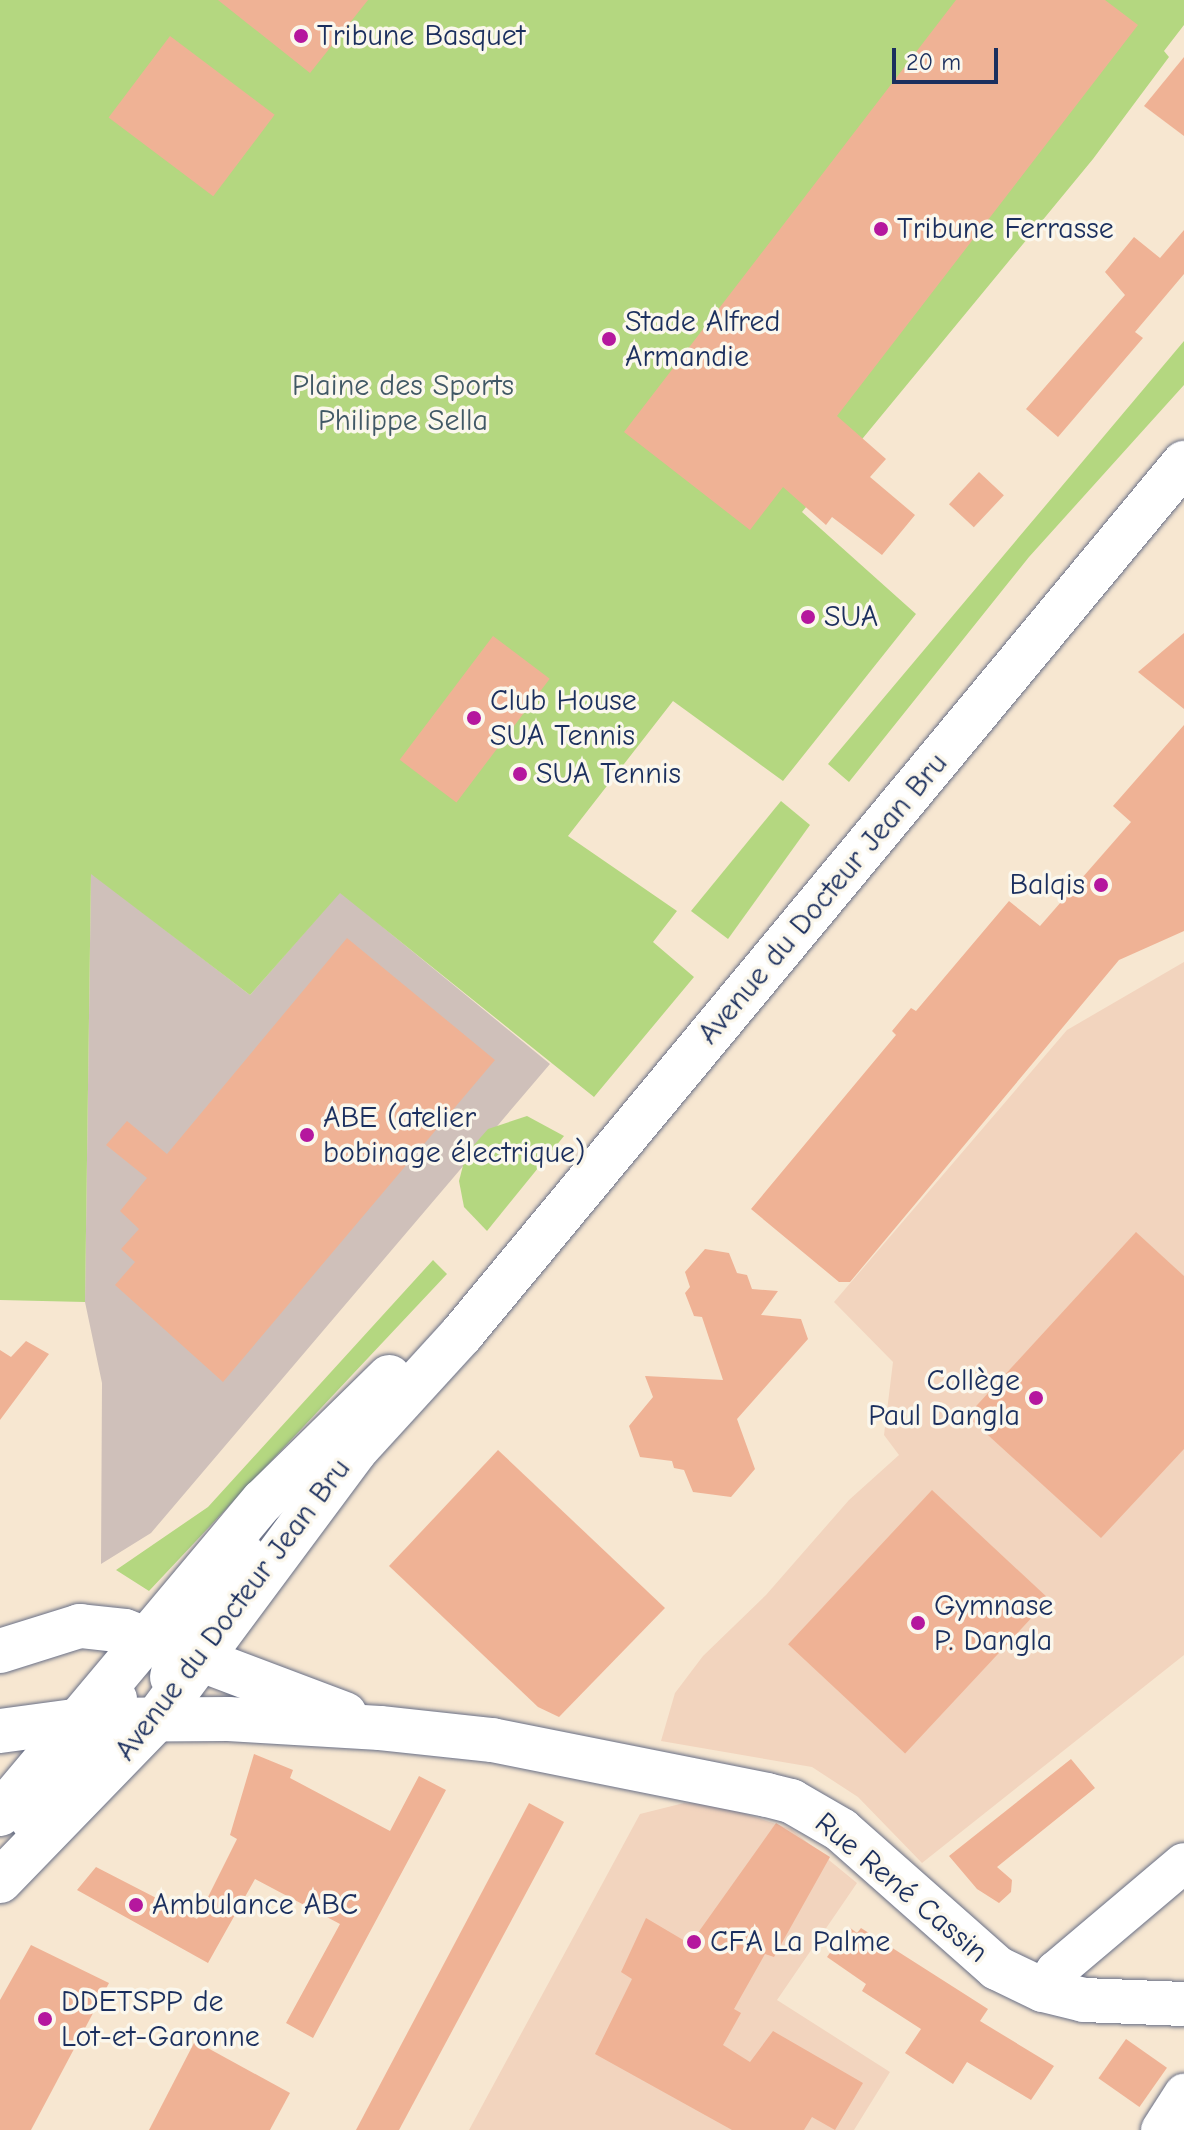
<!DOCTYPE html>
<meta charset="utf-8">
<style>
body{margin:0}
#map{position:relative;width:1184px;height:2130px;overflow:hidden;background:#f7e7d1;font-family:"Comic Neue",sans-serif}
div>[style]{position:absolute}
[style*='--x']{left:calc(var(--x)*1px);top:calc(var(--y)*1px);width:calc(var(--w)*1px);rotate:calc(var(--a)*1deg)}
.built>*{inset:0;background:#f2d4be}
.industrial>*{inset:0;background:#cfc0ba}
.green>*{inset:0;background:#b4d780}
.building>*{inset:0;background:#efb295;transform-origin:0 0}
.roads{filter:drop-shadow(0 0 2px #686f86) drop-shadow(0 0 2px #686f86)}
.minor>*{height:40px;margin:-20px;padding:0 20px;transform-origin:20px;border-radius:20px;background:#fff}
.tertiary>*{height:44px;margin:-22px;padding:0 22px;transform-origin:22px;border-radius:22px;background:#fff}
.primary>*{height:44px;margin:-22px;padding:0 22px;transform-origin:22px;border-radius:22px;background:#fff}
.dots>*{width:22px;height:22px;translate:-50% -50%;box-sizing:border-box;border:4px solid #fbf7ec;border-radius:50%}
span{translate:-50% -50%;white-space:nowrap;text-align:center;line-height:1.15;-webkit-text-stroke:7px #fbf7ec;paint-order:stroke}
.poi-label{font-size:30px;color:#1b2f5e}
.left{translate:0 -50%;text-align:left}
.right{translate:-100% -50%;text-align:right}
.park-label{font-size:30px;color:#415966}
.street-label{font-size:30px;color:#1b2f5e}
.scale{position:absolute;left:892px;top:48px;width:106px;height:36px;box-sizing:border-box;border:4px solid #1b2f5e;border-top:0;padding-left:10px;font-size:24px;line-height:28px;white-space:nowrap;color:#1b2f5e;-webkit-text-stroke:6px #fbf7ec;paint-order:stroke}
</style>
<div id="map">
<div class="built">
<div style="clip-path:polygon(1184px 962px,1184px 1655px,922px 1863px,858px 1797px,812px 1767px,661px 1741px,675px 1693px,703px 1656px,766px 1595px,849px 1500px,899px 1455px,884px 1435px,893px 1362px,834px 1302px,1067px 1030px)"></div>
<div style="clip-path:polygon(684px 1803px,715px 1804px,791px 1829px,857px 1883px,777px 2000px,890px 2072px,854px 2130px,469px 2130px,640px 1814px)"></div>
</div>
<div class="industrial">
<div style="clip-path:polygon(91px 873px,250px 995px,340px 892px,550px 1064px,151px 1533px,101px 1564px,102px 1383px,85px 1302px)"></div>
</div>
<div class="green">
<div style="clip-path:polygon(0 0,1184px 0,1184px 25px,1164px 51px,1169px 57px,1093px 159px,802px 512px,916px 614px,783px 781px,673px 701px,568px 836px,677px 911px,653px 942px,694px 977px,594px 1097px,340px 893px,250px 995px,91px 874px,85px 1302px,0 1300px)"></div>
<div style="clip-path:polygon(1184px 341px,1184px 385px,1029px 557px,849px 782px,828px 764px)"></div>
<div style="clip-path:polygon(781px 801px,810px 825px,728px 939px,691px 911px)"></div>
<div style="clip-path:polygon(527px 1116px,564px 1136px,487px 1231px,464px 1207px,459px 1181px,466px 1154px,488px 1129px)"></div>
<div style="clip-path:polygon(433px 1260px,447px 1274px,149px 1591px,116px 1570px,208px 1507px)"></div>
</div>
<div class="building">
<div style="clip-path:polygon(218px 0,368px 0,310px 73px)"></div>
<div style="clip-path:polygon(956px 0,1105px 0,1138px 25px,837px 416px,886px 459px,870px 477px,915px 515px,882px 555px,832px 517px,826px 525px,783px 487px,750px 530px,624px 432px)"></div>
<div style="left:170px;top:36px;width:131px;height:102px;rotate:37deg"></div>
<div style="clip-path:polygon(1184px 57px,1184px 136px,1144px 106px)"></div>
<div style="clip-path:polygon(1184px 230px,1184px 274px,1135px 332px,1143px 338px,1058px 437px,1026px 409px,1125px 295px,1105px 272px,1134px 237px,1160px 258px)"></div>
<div style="left:979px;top:472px;width:34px;height:44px;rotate:43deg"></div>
<div style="clip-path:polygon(1184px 633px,1184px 709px,1138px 672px)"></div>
<div style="left:493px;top:636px;width:71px;height:155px;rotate:37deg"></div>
<div style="clip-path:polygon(1184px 725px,1184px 931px,1119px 960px,850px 1282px,839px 1282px,751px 1209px,896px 1035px,892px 1031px,911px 1008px,916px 1011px,1009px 901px,1040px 926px,1131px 822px,1113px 806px)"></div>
<div style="clip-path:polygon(347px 938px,495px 1060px,223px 1382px,115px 1285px,135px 1262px,121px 1249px,139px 1229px,120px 1211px,147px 1178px,106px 1145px,127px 1121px,167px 1154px)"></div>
<div style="clip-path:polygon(1136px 1232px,1184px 1276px,1184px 1449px,1101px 1538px,967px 1416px)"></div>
<div style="clip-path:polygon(705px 1249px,729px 1253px,737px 1273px,747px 1275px,752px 1289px,778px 1291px,761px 1315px,801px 1319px,808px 1339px,737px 1419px,755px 1469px,731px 1497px,693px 1492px,684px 1470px,674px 1468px,672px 1461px,640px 1457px,629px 1426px,653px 1397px,645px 1376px,723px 1380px,702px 1317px,694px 1316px,685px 1293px,690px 1287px,685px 1272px)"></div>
<div style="clip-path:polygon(26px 1341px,49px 1354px,0 1420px,0 1350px,11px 1357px)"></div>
<div style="clip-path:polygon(498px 1450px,665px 1608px,559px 1717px,538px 1707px,389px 1566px)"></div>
<div style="left:932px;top:1490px;width:160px;height:211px;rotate:43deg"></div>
<div style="clip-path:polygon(254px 1754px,293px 1770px,290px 1778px,390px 1831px,419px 1776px,446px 1790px,313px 2038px,286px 2023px,340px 1924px,255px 1879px,208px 1963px,77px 1890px,96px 1867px,197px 1919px,237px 1839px,230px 1835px)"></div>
<div style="clip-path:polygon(1071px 1759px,1095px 1788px,997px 1867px,1012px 1880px,1011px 1892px,999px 1903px,977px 1889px,949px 1856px)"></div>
<div style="clip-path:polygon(529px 1803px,564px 1822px,547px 1854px,399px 2130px,356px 2130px)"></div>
<div style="clip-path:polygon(776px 1823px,830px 1857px,774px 1957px,765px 1954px,734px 2009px,741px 2013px,723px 2045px,750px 2062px,773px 2031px,863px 2083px,835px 2130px,812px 2117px,804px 2130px,732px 2130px,595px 2054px,632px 1979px,621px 1972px,646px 1918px,690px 1944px)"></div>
<div style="clip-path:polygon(849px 1927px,857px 1933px,861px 1928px,988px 2009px,980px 2021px,1054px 2066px,1031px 2100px,967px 2062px,953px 2084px,905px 2053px,921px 2029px,862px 1991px,866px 1984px,827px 1957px)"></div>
<div style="clip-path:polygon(31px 1945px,109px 1983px,31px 2130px,0 2130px,0 2000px)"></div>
<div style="left:1126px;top:2039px;width:50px;height:48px;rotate:35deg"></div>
<div style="clip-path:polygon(195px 2041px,290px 2093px,270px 2130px,149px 2130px)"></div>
</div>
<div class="roads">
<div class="minor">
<div style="--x:1043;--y:1990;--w:23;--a:-56"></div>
<div style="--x:1056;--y:1971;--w:167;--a:-40.2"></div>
<div style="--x:1161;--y:2130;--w:43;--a:-57.4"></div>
</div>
<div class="tertiary">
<div style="--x:0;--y:1651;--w:84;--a:-17.4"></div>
<div style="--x:80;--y:1626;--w:45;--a:6.3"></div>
<div style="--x:125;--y:1631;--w:235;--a:20.7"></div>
<div style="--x:172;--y:1677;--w:27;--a:-77"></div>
<div style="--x:178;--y:1651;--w:35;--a:-61"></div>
<div style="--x:195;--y:1620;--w:81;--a:-53.6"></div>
<div style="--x:0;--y:1731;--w:82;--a:-7.7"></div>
<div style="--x:81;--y:1720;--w:147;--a:-0.4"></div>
<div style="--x:228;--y:1719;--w:152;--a:3.4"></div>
<div style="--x:380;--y:1728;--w:113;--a:6.1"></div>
<div style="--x:492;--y:1740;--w:280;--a:11.3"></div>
<div style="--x:767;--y:1795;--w:25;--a:14"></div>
<div style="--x:791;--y:1801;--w:58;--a:30.1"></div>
<div style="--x:841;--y:1830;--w:208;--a:41.5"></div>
<div style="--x:997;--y:1968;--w:51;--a:25.6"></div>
<div style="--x:1043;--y:1990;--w:42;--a:13.7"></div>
<div style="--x:1084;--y:2000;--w:100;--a:2.3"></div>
<div style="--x:32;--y:1819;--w:83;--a:-49.4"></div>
<div style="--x:86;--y:1756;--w:64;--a:-63"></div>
</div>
<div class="primary">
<div style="--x:0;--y:1814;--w:409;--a:-50"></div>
<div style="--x:263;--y:1501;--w:177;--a:-44.5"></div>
<div style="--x:0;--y:1881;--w:221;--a:-45.9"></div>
<div style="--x:154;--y:1722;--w:337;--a:-53.4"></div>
<div style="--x:355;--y:1451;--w:157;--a:-47.6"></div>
<div style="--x:461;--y:1335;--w:1133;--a:-50.34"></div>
</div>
</div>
<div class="dots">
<div style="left:301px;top:36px;background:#b5179e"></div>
<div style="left:881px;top:229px;background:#b5179e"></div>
<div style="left:609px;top:339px;background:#b5179e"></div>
<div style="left:808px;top:617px;background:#b5179e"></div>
<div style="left:474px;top:718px;background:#b5179e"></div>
<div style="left:520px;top:774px;background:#b5179e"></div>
<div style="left:1101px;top:885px;background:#b5179e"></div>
<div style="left:307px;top:1135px;background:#b5179e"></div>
<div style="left:1036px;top:1398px;background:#b5179e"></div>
<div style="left:918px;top:1623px;background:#b5179e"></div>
<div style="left:136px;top:1905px;background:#b5179e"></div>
<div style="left:694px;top:1942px;background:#b5179e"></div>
<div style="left:45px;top:2019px;background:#b5179e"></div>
</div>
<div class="poi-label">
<span class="left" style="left:317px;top:36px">Tribune Basquet</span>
<span class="left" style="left:897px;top:229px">Tribune Ferrasse</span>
<span class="left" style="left:625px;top:339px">Stade Alfred<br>Armandie</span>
<span class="left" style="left:824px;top:617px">SUA</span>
<span class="left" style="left:490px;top:718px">Club House<br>SUA Tennis</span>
<span class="left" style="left:536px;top:774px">SUA Tennis</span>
<span class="right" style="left:1085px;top:885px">Balqis</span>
<span class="left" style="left:323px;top:1135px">ABE (atelier<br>bobinage électrique)</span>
<span class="right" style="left:1020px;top:1398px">Collège<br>Paul Dangla</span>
<span class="left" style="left:934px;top:1623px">Gymnase<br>P. Dangla</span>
<span class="left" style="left:152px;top:1905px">Ambulance ABC</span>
<span class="left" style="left:710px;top:1942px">CFA La Palme</span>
<span class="left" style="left:61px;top:2019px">DDETSPP de<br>Lot-et-Garonne</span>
</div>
<div class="park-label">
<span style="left:403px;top:403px">Plaine des Sports<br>Philippe Sella</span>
</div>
<div class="street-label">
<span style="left:823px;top:899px;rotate:-50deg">Avenue du Docteur Jean Bru</span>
<span style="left:233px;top:1610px;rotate:-53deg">Avenue du Docteur Jean Bru</span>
<span style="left:901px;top:1888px;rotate:40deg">Rue René Cassin</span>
</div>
<div class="scale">20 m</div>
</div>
